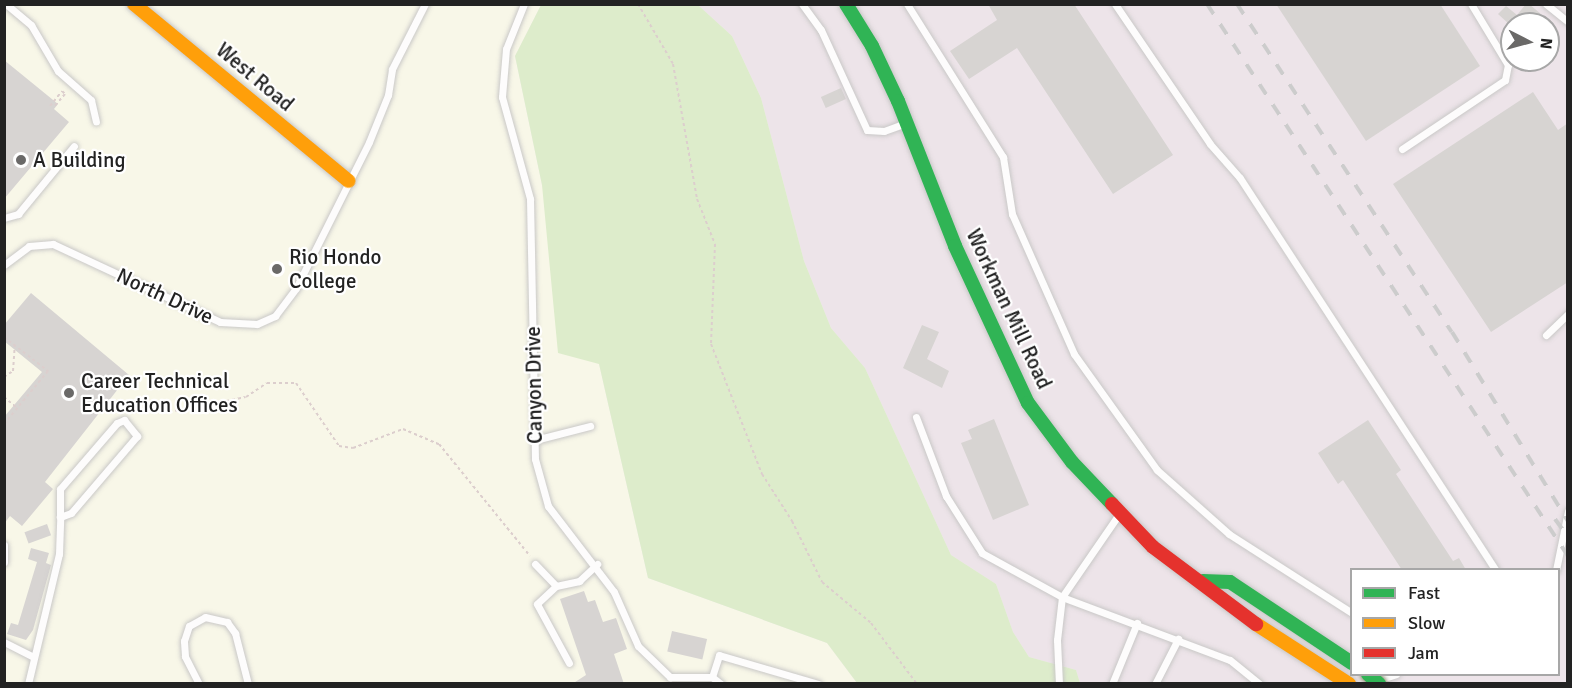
<!DOCTYPE html>
<style>
body{margin:0}
#map{position:relative;width:1572px;height:688px;overflow:hidden;background:#f0eeeb;font-family:Signika,sans-serif}
div>[style]{position:absolute}
[style*='--x']{left:calc(var(--x)*1px);top:calc(var(--y)*1px);width:calc(var(--w)*1px);rotate:calc(var(--a)*1deg)}
.industrial>*{inset:0;background:#ede4e9}
.education>*{inset:0;background:#f8f7e8}
.grass>*{inset:0;background:#ddeccb}
.building>*{inset:0;background:#d7d4d2;transform-origin:0 0}
.path>*{height:2px;margin-top:-1px;transform-origin:0;background:repeating-linear-gradient(90deg,#dccecd 0 3px,transparent 0 6px)}
.roads{filter:drop-shadow(0 0 2px #c9c8c7) drop-shadow(0 0 2px #c9c8c7)}
.lane>*{height:7px;margin:-3.5px;padding:0 3.5px;transform-origin:3.5px;border-radius:3.5px;background:#fdfcfc}
.fast>*{height:14px;margin:-7px;padding:0 7px;transform-origin:7px;border-radius:7px;background:#30b455}
.slow>*{height:14px;margin:-7px;padding:0 7px;transform-origin:7px;border-radius:7px;background:#ff9f0a}
.jam>*{height:14px;margin:-7px;padding:0 7px;transform-origin:7px;border-radius:7px;background:#e5322d}
.rail>*{height:4px;margin-top:-2px;transform-origin:0;background:repeating-linear-gradient(90deg,#ccc 0 12px,transparent 0 24px)}
.bridges{filter:drop-shadow(0 0 2px #999a82) drop-shadow(0 0 2px #999a82)}
.fast-bridge>*{height:14px;margin:-7px;padding:0 7px;transform-origin:7px;border-radius:7px;background:#30b455}
.dots>*{width:16px;height:16px;translate:-50% -50%;box-sizing:border-box;border:3px solid #fff;border-radius:50%}
span{translate:-50% -50%;white-space:nowrap;text-align:center;line-height:1.15;-webkit-text-stroke:4.5px #fff;paint-order:stroke}
.street-label{font-size:21px;color:#222}
.poi-label{font-size:21px;color:#222}
.left{translate:0 -50%;text-align:left}
.frame{position:absolute;inset:0;border:6px solid #222;pointer-events:none}
.legend{position:absolute;left:1350px;top:568px;width:210px;height:108px;box-sizing:border-box;background:#fff;border:2px solid #a7a7a7;margin:0;padding:8px 10px;list-style:none;font-size:18px;color:#222}
.legend li{display:flex;align-items:center;gap:12px;height:30px}
.legend b{width:30px;border:2px solid #a7a7a7}
.north{position:absolute;left:1500px;top:12px;width:60px;height:60px;box-sizing:border-box;background:#fff;border:2px solid #a7a7a7;border-radius:50%;rotate:96deg;font-size:16px;font-weight:700;line-height:24px;text-align:center;color:#222}
.north::after{content:'';display:block;margin:auto;width:21px;height:27px;background:#6a6968;clip-path:polygon(50% 0,100% 100%,50% 72%,0 100%)}
</style>
<div id="map">
<div class="industrial">
<div style="clip-path:polygon(evenodd,698px 5px,1567px 5px,1567px 683px,1080px 683px,1076px 670px,1029px 657px,1013px 632px,996px 584px,951px 555px,865px 368px,831px 328px,804px 261px,761px 98px,732px 36px,698px 5px,1512px 24px,1548px 24px,1548px 60px,1512px 60px,1512px 24px,698px 5px,1352px 570px,1558px 570px,1558px 674px,1352px 674px,1352px 570px)"></div>
</div>
<div class="education">
<div style="clip-path:polygon(4px 5px,541px 5px,515px 56px,542px 185px,599px 364px,648px 578px,827px 643px,857px 683px,5px 683px)"></div>
</div>
<div class="grass">
<div style="clip-path:polygon(541px 5px,698px 5px,732px 36px,761px 98px,804px 261px,831px 328px,865px 368px,951px 555px,996px 584px,1013px 632px,1029px 657px,1076px 670px,1080px 683px,857px 683px,827px 643px,648px 578px,599px 364px,558px 353px,542px 185px,515px 56px)"></div>
</div>
<div class="building">
<div style="clip-path:polygon(988px 4px,1074px 4px,1173px 155px,1113px 194px,1017px 48px,969px 79px,950px 51px,997px 20px)"></div>
<div style="clip-path:polygon(1276px 4px,1440px 4px,1480px 66px,1366px 141px)"></div>
<div style="clip-path:polygon(1526px 4px,1529px 4px,1553px 24px,1509px 24px,1498px 14px,1506px 6px,1517px 15px)"></div>
<div style="clip-path:polygon(4px 60px,58px 104px,54px 109px,69px 122px,4px 199px)"></div>
<div style="left:841px;top:88px;width:12px;height:22px;rotate:66deg"></div>
<div style="clip-path:polygon(1533px 92px,1558px 130px,1568px 123px,1568px 282px,1491px 332px,1393px 184px)"></div>
<div style="clip-path:polygon(31px 293px,129px 375px,45px 482px,53px 489px,22px 526px,10px 516px,4px 524px,4px 417px,42px 372px,4px 341px,4px 325px)"></div>
<div style="clip-path:polygon(922px 325px,939px 332px,927px 359px,949px 371px,942px 388px,903px 368px)"></div>
<div style="clip-path:polygon(994px 419px,1029px 505px,993px 520px,961px 443px,972px 439px,968px 430px)"></div>
<div style="clip-path:polygon(1368px 420px,1401px 470px,1396px 474px,1453px 561px,1459px 558px,1466px 570px,1402px 570px,1343px 480px,1338px 484px,1318px 453px)"></div>
<div style="left:47px;top:524px;width:12px;height:24px;rotate:70deg"></div>
<div style="clip-path:polygon(31px 548px,49px 553px,46px 563px,51px 565px,33px 630px,26px 640px,7px 634px,11px 623px,18px 625px,37px 562px,28px 559px)"></div>
<div style="clip-path:polygon(584px 591px,588px 602px,595px 600px,603px 622px,616px 618px,627px 649px,614px 654px,624px 684px,572px 684px,586px 675px,560px 599px)"></div>
<div style="left:672px;top:631px;width:36px;height:21px;rotate:13deg"></div>
</div>
<div class="path">
<div style="--x:638;--y:4;--w:69;--a:59.7"></div>
<div style="--x:673;--y:64;--w:137;--a:79.9"></div>
<div style="--x:697;--y:199;--w:48;--a:68.2"></div>
<div style="--x:715;--y:244;--w:100;--a:92.3"></div>
<div style="--x:711;--y:344;--w:140;--a:68.6"></div>
<div style="--x:762;--y:474;--w:56;--a:57.4"></div>
<div style="--x:792;--y:521;--w:68;--a:63.8"></div>
<div style="--x:822;--y:582;--w:64;--a:39.9"></div>
<div style="--x:871;--y:623;--w:76;--a:53"></div>
<div style="--x:50;--y:106;--w:19;--a:-51"></div>
<div style="--x:62;--y:91;--w:4;--a:45"></div>
<div style="--x:65;--y:94;--w:18;--a:131"></div>
<div style="--x:4;--y:337;--w:56;--a:37.7"></div>
<div style="--x:48;--y:371;--w:69;--a:129.7"></div>
<div style="--x:4;--y:377;--w:11;--a:-34"></div>
<div style="--x:13;--y:371;--w:26;--a:-86"></div>
<div style="--x:4;--y:397;--w:17;--a:40"></div>
<div style="--x:151;--y:407;--w:28;--a:8"></div>
<div style="--x:179;--y:411;--w:68;--a:-11.8"></div>
<div style="--x:246;--y:397;--w:25;--a:-34"></div>
<div style="--x:267;--y:383;--w:29;--a:0"></div>
<div style="--x:296;--y:383;--w:76;--a:55.7"></div>
<div style="--x:339;--y:446;--w:14;--a:8"></div>
<div style="--x:353;--y:448;--w:53;--a:-20.8"></div>
<div style="--x:403;--y:429;--w:39;--a:23"></div>
<div style="--x:439;--y:444;--w:144;--a:50.9"></div>
<div style="--x:882;--y:684;--w:7;--a:0"></div>
</div>
<div class="roads">
<div class="lane">
<div style="--x:6;--y:4;--w:33;--a:40"></div>
<div style="--x:31;--y:25;--w:53;--a:59.6"></div>
<div style="--x:58;--y:71;--w:44;--a:41.3"></div>
<div style="--x:91;--y:100;--w:22;--a:77"></div>
<div style="--x:524;--y:4;--w:48;--a:111.8"></div>
<div style="--x:506;--y:49;--w:48;--a:94.8"></div>
<div style="--x:502;--y:97;--w:106;--a:74.6"></div>
<div style="--x:530;--y:199;--w:260;--a:88.9"></div>
<div style="--x:535;--y:459;--w:49;--a:74.5"></div>
<div style="--x:548;--y:506;--w:108;--a:52.5"></div>
<div style="--x:614;--y:592;--w:59;--a:66"></div>
<div style="--x:638;--y:646;--w:45;--a:44.1"></div>
<div style="--x:670;--y:677;--w:42;--a:0"></div>
<div style="--x:712;--y:677;--w:11;--a:38"></div>
<div style="--x:802;--y:4;--w:32;--a:54"></div>
<div style="--x:821;--y:30;--w:110;--a:65.3"></div>
<div style="--x:867;--y:130;--w:17;--a:3"></div>
<div style="--x:884;--y:131;--w:23;--a:-20"></div>
<div style="--x:907;--y:4;--w:181;--a:57.9"></div>
<div style="--x:1003;--y:157;--w:58;--a:81"></div>
<div style="--x:1012;--y:214;--w:153;--a:66.1"></div>
<div style="--x:1074;--y:354;--w:143;--a:54.4"></div>
<div style="--x:1157;--y:470;--w:96;--a:41.6"></div>
<div style="--x:1229;--y:534;--w:146;--a:32.7"></div>
<div style="--x:1115;--y:4;--w:169;--a:55.8"></div>
<div style="--x:1210;--y:144;--w:45;--a:48.6"></div>
<div style="--x:1240;--y:178;--w:468;--a:56.9"></div>
<div style="--x:1546;--y:4;--w:28;--a:39"></div>
<div style="--x:1402;--y:149;--w:124;--a:-33.8"></div>
<div style="--x:1505;--y:80;--w:15;--a:-79"></div>
<div style="--x:1508;--y:65;--w:71;--a:-121.2"></div>
<div style="--x:4;--y:218;--w:15;--a:-16"></div>
<div style="--x:18;--y:214;--w:88;--a:-50.5"></div>
<div style="--x:4;--y:265;--w:31;--a:-37"></div>
<div style="--x:29;--y:246;--w:24;--a:-5"></div>
<div style="--x:53;--y:244;--w:184;--a:25"></div>
<div style="--x:220;--y:322;--w:37;--a:3"></div>
<div style="--x:257;--y:324;--w:20;--a:-24"></div>
<div style="--x:275;--y:316;--w:35;--a:-53"></div>
<div style="--x:296;--y:288;--w:163;--a:-63.4"></div>
<div style="--x:369;--y:142;--w:51;--a:-68"></div>
<div style="--x:388;--y:95;--w:26;--a:-81"></div>
<div style="--x:392;--y:69;--w:73;--a:-63.1"></div>
<div style="--x:1546;--y:335;--w:30;--a:-44"></div>
<div style="--x:916;--y:417;--w:85;--a:69.2"></div>
<div style="--x:946;--y:496;--w:67;--a:57.7"></div>
<div style="--x:982;--y:553;--w:91;--a:28.8"></div>
<div style="--x:1062;--y:597;--w:179;--a:20.6"></div>
<div style="--x:1230;--y:660;--w:38;--a:39"></div>
<div style="--x:535;--y:440;--w:57;--a:-14.3"></div>
<div style="--x:4;--y:545;--w:17;--a:90"></div>
<div style="--x:535;--y:564;--w:30;--a:46"></div>
<div style="--x:556;--y:586;--w:24;--a:-12"></div>
<div style="--x:579;--y:581;--w:25;--a:-43"></div>
<div style="--x:1556;--y:570;--w:60;--a:-78.5"></div>
<div style="--x:556;--y:586;--w:26;--a:137"></div>
<div style="--x:537;--y:604;--w:67;--a:61.5"></div>
<div style="--x:4;--y:642;--w:33;--a:27"></div>
<div style="--x:712;--y:677;--w:23;--a:-72"></div>
<div style="--x:719;--y:655;--w:103;--a:16.3"></div>
<div style="--x:1378;--y:680;--w:19;--a:-18"></div>
<div style="--x:28;--y:684;--w:134;--a:-76.6"></div>
<div style="--x:59;--y:554;--w:37;--a:-88"></div>
<div style="--x:60;--y:517;--w:28;--a:-90"></div>
<div style="--x:60;--y:489;--w:87;--a:-49.2"></div>
<div style="--x:117;--y:423;--w:8;--a:-23"></div>
<div style="--x:124;--y:420;--w:21;--a:51"></div>
<div style="--x:137;--y:436;--w:101;--a:130.6"></div>
<div style="--x:71;--y:513;--w:12;--a:160"></div>
<div style="--x:199;--y:684;--w:31;--a:-117"></div>
<div style="--x:185;--y:656;--w:15;--a:-94"></div>
<div style="--x:184;--y:641;--w:16;--a:-72"></div>
<div style="--x:189;--y:626;--w:18;--a:-29"></div>
<div style="--x:205;--y:617;--w:23;--a:13"></div>
<div style="--x:227;--y:622;--w:14;--a:54"></div>
<div style="--x:235;--y:633;--w:53;--a:75.7"></div>
<div style="--x:1059;--y:684;--w:44;--a:-92.6"></div>
<div style="--x:1057;--y:640;--w:43;--a:-83.4"></div>
<div style="--x:1062;--y:597;--w:101;--a:-55.5"></div>
<div style="--x:1112;--y:684;--w:66;--a:-67.7"></div>
<div style="--x:1155;--y:684;--w:51;--a:-62.9"></div>
</div>
<div class="fast">
<div style="--x:846;--y:4;--w:49;--a:58.2"></div>
<div style="--x:872;--y:46;--w:61;--a:64.7"></div>
<div style="--x:898;--y:101;--w:156;--a:68.5"></div>
<div style="--x:955;--y:246;--w:173;--a:65.1"></div>
<div style="--x:1028;--y:403;--w:74;--a:53.3"></div>
<div style="--x:1072;--y:462;--w:58;--a:46.4"></div>
<div style="--x:1203;--y:581;--w:27;--a:2"></div>
<div style="--x:1230;--y:582;--w:146;--a:33.6"></div>
</div>
<div class="slow">
<div style="--x:134;--y:4;--w:278;--a:39.5"></div>
<div style="--x:1256;--y:624;--w:111;--a:32.8"></div>
</div>
<div class="jam">
<div style="--x:1112;--y:504;--w:59;--a:46.4"></div>
<div style="--x:1153;--y:547;--w:129;--a:36.8"></div>
</div>
</div>
<div class="rail">
<div style="--x:1207;--y:4;--w:660;--a:56.82"></div>
<div style="--x:1237;--y:4;--w:392;--a:56.8"></div>
<div style="--x:1452;--y:332;--w:222;--a:58.5"></div>
<div style="--x:1555;--y:519;--w:22;--a:54"></div>
</div>
<div class="bridges">
<div class="fast-bridge">
<div style="--x:1368;--y:674;--w:15;--a:42"></div>
</div>
</div>
<div class="dots">
<div style="left:21px;top:160px;background:#6a6968"></div>
<div style="left:277px;top:269px;background:#6a6968"></div>
<div style="left:69px;top:393px;background:#6a6968"></div>
</div>
<div class="street-label">
<span style="left:255px;top:77px;rotate:40deg">West Road</span>
<span style="left:165px;top:296px;rotate:25deg">North Drive</span>
<span style="left:1009px;top:309px;rotate:65deg">Workman Mill Road</span>
<span style="left:534px;top:385px;rotate:-91deg">Canyon Drive</span>
</div>
<div class="poi-label">
<span class="left" style="left:33px;top:160px">A Building</span>
<span class="left" style="left:289px;top:269px">Rio Hondo<br>College</span>
<span class="left" style="left:81px;top:393px">Career Technical<br>Education Offices</span>
</div>
<div class="frame"></div>
<ul class="legend">
<li><b style="height:8px;background:#30b455"></b>Fast</li>
<li><b style="height:8px;background:#ff9f0a"></b>Slow</li>
<li><b style="height:8px;background:#e5322d"></b>Jam</li>
</ul>
<div class="north">N</div>
</div>
